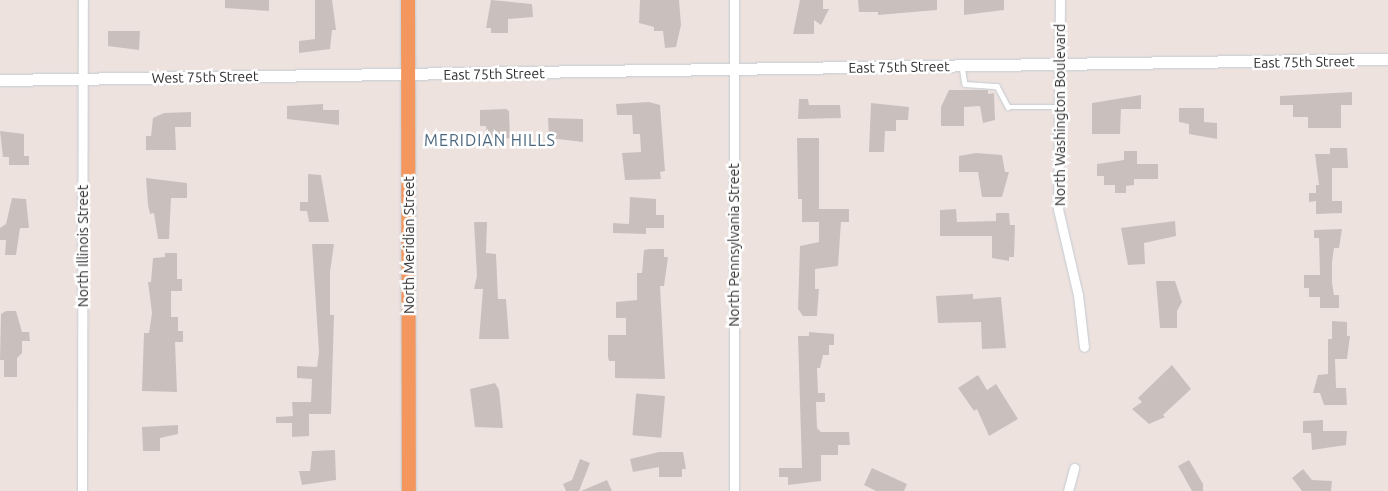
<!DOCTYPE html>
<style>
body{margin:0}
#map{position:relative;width:1388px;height:491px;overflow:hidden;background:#eee2df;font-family:Ubuntu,sans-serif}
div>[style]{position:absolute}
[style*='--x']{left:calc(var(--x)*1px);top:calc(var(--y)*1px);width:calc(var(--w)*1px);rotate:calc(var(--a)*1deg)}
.building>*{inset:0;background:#c9c0bd;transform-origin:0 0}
.roads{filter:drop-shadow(0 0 1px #c3ccd2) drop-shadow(0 0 1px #c3ccd2)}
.service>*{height:4.5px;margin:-2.25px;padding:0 2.25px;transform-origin:2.25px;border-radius:2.25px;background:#fff}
.minor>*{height:9px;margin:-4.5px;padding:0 4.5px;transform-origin:4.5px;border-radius:4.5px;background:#fff}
.tertiary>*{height:11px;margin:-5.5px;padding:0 5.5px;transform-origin:5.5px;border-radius:5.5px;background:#fff}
.primary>*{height:14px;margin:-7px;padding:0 7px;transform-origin:7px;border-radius:7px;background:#f4975e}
span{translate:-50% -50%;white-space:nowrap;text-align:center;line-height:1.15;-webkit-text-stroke:5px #fff;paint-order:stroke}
.street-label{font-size:14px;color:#2c2c2c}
.quarter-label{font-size:16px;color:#4b687f;letter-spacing:1px}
</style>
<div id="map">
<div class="building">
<div style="clip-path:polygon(225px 0,269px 0,269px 11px,225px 8px)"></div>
<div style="clip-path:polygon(315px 0,332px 0,336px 30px,332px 30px,330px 49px,299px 53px,299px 41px,315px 39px)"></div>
<div style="clip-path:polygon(491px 0,532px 4px,533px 17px,508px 19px,508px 33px,491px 33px,491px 28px,486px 28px)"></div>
<div style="clip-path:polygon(640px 0,679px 0,681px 25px,676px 47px,665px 48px,663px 31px,654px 31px,654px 27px,639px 23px)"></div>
<div style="clip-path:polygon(800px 0,823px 0,823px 9px,829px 9px,821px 25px,814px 20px,814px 34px,793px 34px)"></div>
<div style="clip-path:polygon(858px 0,937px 0,937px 10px,878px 15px,878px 12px,859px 12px)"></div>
<div style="clip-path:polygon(964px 0,1004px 0,1004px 10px,964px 15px)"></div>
<div style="clip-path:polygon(108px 31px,140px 31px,139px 50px,108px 46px)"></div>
<div style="clip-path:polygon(949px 90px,988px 90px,988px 94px,994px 93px,995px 120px,983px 123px,980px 106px,964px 107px,964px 126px,941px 126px,941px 107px)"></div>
<div style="clip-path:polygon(1352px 92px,1352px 105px,1341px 105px,1341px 128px,1308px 128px,1308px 117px,1293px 117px,1293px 105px,1280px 105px,1280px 96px)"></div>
<div style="clip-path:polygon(1141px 95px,1141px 109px,1121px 109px,1120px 134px,1092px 134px,1092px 103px)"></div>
<div style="clip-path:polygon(799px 99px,808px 99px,809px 105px,840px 105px,841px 118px,798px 119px)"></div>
<div style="clip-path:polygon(649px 102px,660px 105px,665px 171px,660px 172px,661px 179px,625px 180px,622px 153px,641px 152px,640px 134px,633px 134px,632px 115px,617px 115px,616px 104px)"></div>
<div style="clip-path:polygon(871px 103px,909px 107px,908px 120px,896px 120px,896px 131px,885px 131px,884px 152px,869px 152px)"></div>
<div style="clip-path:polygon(323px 104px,323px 110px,339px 110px,339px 125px,287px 119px,287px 106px)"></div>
<div style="clip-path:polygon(1179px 108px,1204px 108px,1204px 122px,1217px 123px,1217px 139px,1189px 134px,1189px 124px,1179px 122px)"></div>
<div style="clip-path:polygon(506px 109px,509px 111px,510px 138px,487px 141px,486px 126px,480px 126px,480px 110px)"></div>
<div style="clip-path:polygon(191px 112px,191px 127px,175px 127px,176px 150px,146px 150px,146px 136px,151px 136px,153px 118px,164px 113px)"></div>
<div style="clip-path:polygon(548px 118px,583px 119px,583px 142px,549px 138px)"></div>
<div style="clip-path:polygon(0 131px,24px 134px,24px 156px,29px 156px,29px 165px,9px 165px,9px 157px,3px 157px)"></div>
<div style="clip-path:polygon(797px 138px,819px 138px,819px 209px,849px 209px,849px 222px,841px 222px,838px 266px,815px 269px,815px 289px,819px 289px,817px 316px,803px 316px,798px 309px,800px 246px,819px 242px,819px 222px,802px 222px,802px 199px,798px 199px)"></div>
<div style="clip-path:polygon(1330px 148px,1347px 148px,1348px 168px,1332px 168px,1332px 201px,1342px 201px,1342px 213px,1316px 214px,1316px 201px,1309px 202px,1309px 193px,1316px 193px,1316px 185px,1319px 185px,1315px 154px,1330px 154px)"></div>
<div style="clip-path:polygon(1124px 151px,1137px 151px,1137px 164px,1158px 164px,1158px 179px,1134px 179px,1134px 185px,1126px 186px,1126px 193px,1115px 193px,1115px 185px,1104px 185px,1104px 176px,1097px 176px,1097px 164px,1124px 160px)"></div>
<div style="clip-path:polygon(976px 153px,1002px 155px,1005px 172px,1009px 172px,1002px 197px,982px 197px,978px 172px,959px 172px,959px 156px)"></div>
<div style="clip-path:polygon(308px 174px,321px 175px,329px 222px,309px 222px,307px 211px,300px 211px,300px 202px,308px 202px)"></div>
<div style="clip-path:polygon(146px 178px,187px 183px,187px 198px,171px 198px,169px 239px,158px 239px,154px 213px,150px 214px,148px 205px)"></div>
<div style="clip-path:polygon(630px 197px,656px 199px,656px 215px,664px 215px,664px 228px,646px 228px,646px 234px,613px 233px,613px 223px,629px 224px)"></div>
<div style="clip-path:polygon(12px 198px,26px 199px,29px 228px,20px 228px,16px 255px,5px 255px,6px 240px,0 240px,0 228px,6px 224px)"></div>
<div style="clip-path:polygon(956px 209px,957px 222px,996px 221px,996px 213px,1009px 213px,1010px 225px,1015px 225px,1014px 257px,1009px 257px,1009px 261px,992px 258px,992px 236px,940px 236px,940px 210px)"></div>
<div style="clip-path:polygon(1175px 221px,1176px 236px,1144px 243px,1145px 264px,1128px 265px,1121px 228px)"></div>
<div style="clip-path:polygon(474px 222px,487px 222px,486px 253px,496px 254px,498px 299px,506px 299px,509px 339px,479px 339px,483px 289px,474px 289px,477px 276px)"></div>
<div style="clip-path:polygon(1342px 229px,1339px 248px,1334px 248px,1332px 262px,1332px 283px,1334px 295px,1339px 295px,1339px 308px,1320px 308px,1320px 297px,1309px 297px,1309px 288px,1304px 288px,1304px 275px,1320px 275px,1319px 238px,1314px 238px,1314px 230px)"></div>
<div style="clip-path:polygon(312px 244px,334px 244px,330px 272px,330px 315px,334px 315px,331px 414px,309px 414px,309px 436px,292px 437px,292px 423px,276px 423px,276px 417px,293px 416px,292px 402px,311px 402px,312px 379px,297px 378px,297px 366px,317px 367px,319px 352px)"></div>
<div style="clip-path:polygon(650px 249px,664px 249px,664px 257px,668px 257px,664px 286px,660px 286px,665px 379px,615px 378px,615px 361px,609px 361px,608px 357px,608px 335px,626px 335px,626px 318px,616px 318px,616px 302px,637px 300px,637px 273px,642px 273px,644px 250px)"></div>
<div style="clip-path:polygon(165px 253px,177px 253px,177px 279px,182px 279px,182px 291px,171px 291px,171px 317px,178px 317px,178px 331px,183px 331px,183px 342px,175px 342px,177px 392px,142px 391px,144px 333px,149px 333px,152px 313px,148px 282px,151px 282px,153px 258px,165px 257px)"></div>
<div style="clip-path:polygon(1156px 281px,1175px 281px,1182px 302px,1177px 311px,1177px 328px,1160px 328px)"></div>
<div style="clip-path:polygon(973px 294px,973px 299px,1001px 297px,1006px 348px,982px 349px,981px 322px,938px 323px,936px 296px)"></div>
<div style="clip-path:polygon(6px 311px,16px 311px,22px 332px,29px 332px,30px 341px,22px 341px,22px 353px,17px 358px,17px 377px,4px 377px,4px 360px,0 360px,1px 314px)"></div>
<div style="clip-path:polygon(1332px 321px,1347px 322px,1347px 336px,1350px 336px,1347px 359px,1335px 359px,1336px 388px,1346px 388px,1347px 405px,1324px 405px,1320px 393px,1313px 393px,1318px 375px,1328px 374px,1328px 339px,1332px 339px)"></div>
<div style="clip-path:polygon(809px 332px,834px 334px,834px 345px,829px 345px,829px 355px,823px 355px,820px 368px,817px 368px,818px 393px,825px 393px,825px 402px,816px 402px,817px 428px,821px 432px,849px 432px,850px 445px,838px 445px,838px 455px,821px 455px,821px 481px,788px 485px,788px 477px,779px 477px,779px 468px,802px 468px,798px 336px,809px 336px)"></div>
<div style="clip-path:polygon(1172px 365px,1191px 389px,1163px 415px,1165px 417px,1149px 424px,1132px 409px,1142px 402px,1138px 398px)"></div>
<div style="clip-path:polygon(978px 375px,987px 390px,996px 384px,1018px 419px,989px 436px,977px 409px,974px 411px,958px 388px)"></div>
<div style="clip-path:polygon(495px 383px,499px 390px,503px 428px,475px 427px,470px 389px)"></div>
<div style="left:665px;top:396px;width:42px;height:29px;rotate:95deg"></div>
<div style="clip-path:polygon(1323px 420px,1323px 431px,1347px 431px,1346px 445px,1312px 450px,1311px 433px,1303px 433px,1303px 421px)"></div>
<div style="clip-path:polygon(178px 425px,178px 434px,160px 438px,160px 451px,143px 451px,142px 427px)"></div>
<div style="clip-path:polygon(335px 450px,336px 480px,302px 485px,299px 471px,310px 471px,312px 451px)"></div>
<div style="clip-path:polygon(659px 452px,683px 452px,686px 469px,682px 469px,682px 477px,659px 477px,659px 467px,633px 472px,630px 459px)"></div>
<div style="clip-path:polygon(580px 459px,590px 463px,579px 491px,566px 491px,563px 484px,572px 480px)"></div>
<div style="clip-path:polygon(1189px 460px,1203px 484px,1203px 491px,1192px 491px,1178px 466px)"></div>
<div style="clip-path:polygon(872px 468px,907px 484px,904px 491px,876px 491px,864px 485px)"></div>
<div style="clip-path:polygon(1303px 469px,1312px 480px,1332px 481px,1331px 491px,1302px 491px,1292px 478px)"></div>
<div style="clip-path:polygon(607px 480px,612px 491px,581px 491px)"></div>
</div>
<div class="roads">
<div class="service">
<div style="--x:962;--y:66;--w:18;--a:81"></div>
<div style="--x:965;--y:84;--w:32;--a:4"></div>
<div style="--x:997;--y:86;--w:24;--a:62"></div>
<div style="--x:1008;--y:107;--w:52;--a:0"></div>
</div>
<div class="minor">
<div style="--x:734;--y:0;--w:491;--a:90"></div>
<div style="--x:1060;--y:0;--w:209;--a:90.5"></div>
<div style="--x:1058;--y:209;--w:88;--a:76.9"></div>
<div style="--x:1078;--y:295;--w:52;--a:83.4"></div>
<div style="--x:82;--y:491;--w:491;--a:-89.9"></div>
<div style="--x:1068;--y:491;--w:24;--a:-75"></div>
</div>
<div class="tertiary">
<div style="--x:0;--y:80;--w:1388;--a:-0.87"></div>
</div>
<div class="primary">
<div style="--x:408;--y:0;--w:491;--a:89.9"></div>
</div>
</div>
<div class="street-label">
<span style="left:1304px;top:62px;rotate:-1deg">East 75th Street</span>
<span style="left:899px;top:67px;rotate:-1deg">East 75th Street</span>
<span style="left:494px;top:74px;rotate:-1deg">East 75th Street</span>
<span style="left:205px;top:77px;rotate:-1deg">West 75th Street</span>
<span style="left:1060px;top:115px;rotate:-90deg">North Washington Boulevard</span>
<span style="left:409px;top:245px;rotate:-90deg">North Meridian Street</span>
<span style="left:734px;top:245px;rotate:-90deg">North Pennsylvania Street</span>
<span style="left:83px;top:246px;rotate:-90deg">North Illinois Street</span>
</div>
<div class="quarter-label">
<span style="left:490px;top:140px">MERIDIAN HILLS</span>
</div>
</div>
